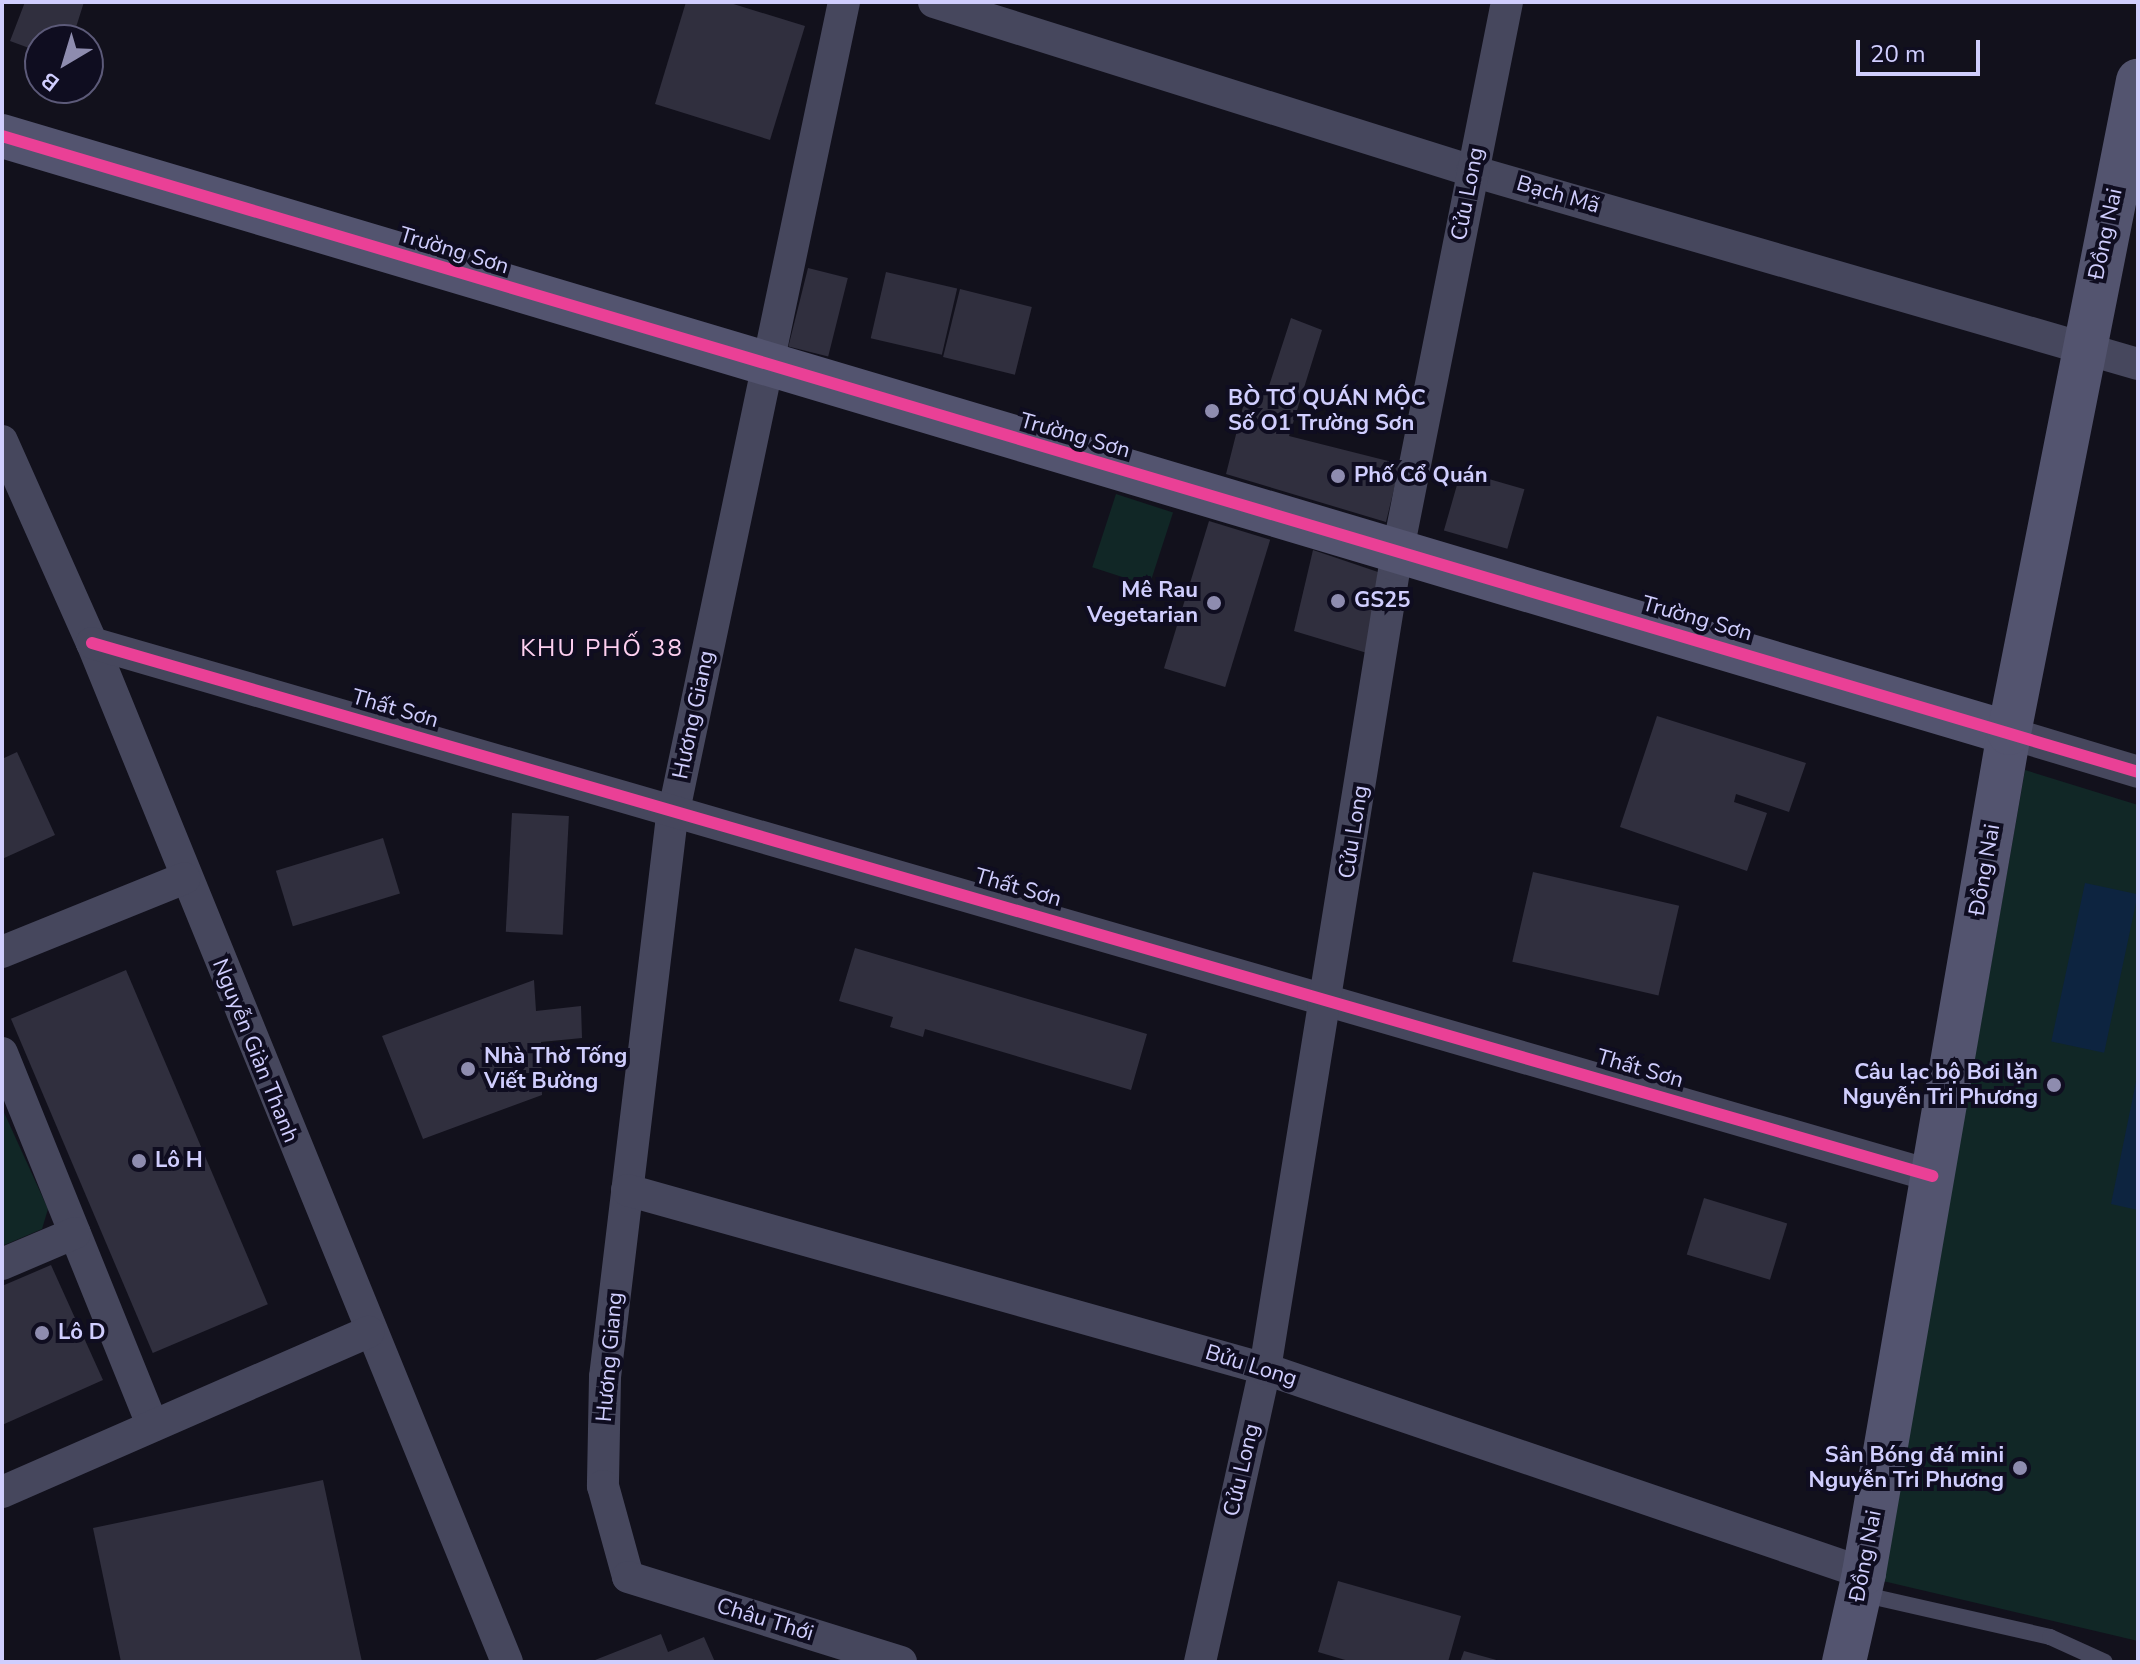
<!DOCTYPE html>
<meta charset="utf-8">
<style>
body{margin:0}
#map{position:relative;width:2140px;height:1664px;overflow:hidden;background:#12111c;font-family:"Nunito Sans",sans-serif}
div>[style]{position:absolute}
[style*='--x']{left:calc(var(--x)*1px);top:calc(var(--y)*1px);width:calc(var(--w)*1px);rotate:calc(var(--a)*1deg)}
.green>*{inset:0;background:#112726;transform-origin:0 0}
.water>*{inset:0;background:#0d2440;transform-origin:0 0}
.building>*{inset:0;background:#302f3e;transform-origin:0 0}
.lane>*{height:16px;margin:-8px;padding:0 8px;transform-origin:8px;border-radius:8px;background:#46475d}
.street>*{height:32px;margin:-16px;padding:0 16px;transform-origin:16px;border-radius:16px;background:#46475d}
.secondary>*{height:44px;margin:-22px;padding:0 22px;transform-origin:22px;border-radius:22px;background:#53546f}
.cycleway>*{height:12px;margin:-6px;padding:0 6px;transform-origin:6px;border-radius:6px;background:#ea4096}
.dots>*{width:22px;height:22px;translate:-50% -50%;box-sizing:border-box;border:4px solid #0f0d20;border-radius:50%}
span{translate:-50% -50%;white-space:nowrap;text-align:center;line-height:1.15;-webkit-text-stroke:8px #0f0d20;paint-order:stroke}
.street-label{font-size:22px;color:#d0cefe}
.poi-label{font-size:22px;color:#d0cefe;font-weight:700}
.left{translate:0 -50%;text-align:left}
.right{translate:-100% -50%;text-align:right}
.neighbourhood-label{font-size:24px;color:#fed0f0;letter-spacing:2px}
.frame{position:absolute;inset:0;border:4px solid #d0cefe;pointer-events:none}
.north{position:absolute;left:24px;top:24px;width:80px;height:80px;box-sizing:border-box;background:#0f0d20;border:2px solid #5c5a79;border-radius:50%;rotate:218deg;font-size:22px;font-weight:700;line-height:32px;text-align:center;color:#d0cefe}
.north::after{content:'';display:block;margin:auto;width:28px;height:36px;background:#8e8caf;clip-path:polygon(50% 0,100% 100%,50% 72%,0 100%)}
.scale{position:absolute;left:1856px;top:40px;width:124px;height:36px;box-sizing:border-box;border:4px solid #d0cefe;border-top:0;padding-left:10px;font-size:24px;line-height:28px;white-space:nowrap;color:#d0cefe;-webkit-text-stroke:6px #0f0d20;paint-order:stroke}
</style>
<div id="map">
<div class="green">
<div style="left:1116px;top:494px;width:60px;height:77px;rotate:18deg"></div>
<div style="clip-path:polygon(2025px 770px,2138px 805px,2138px 1641px,1883px 1581px)"></div>
<div style="clip-path:polygon(2px 1108px,48px 1209px,42px 1229px,2px 1246px)"></div>
</div>
<div class="water">
<div style="left:2085px;top:883px;width:54px;height:162px;rotate:12deg"></div>
<div style="clip-path:polygon(2138px 1072px,2138px 1210px,2111px 1204px)"></div>
</div>
<div class="building">
<div style="clip-path:polygon(25px 2px,84px 2px,72px 40px,40px 40px,40px 52px,10px 41px)"></div>
<div style="clip-path:polygon(686px 2px,727px 2px,805px 26px,770px 140px,655px 104px)"></div>
<div style="left:808px;top:268px;width:41px;height:81px;rotate:14deg"></div>
<div style="left:886px;top:272px;width:73px;height:68px;rotate:13deg"></div>
<div style="left:960px;top:289px;width:74px;height:70px;rotate:14deg"></div>
<div style="clip-path:polygon(1291px 318px,1322px 330px,1289px 436px,1400px 464px,1386px 522px,1226px 474px,1248px 387px,1267px 392px)"></div>
<div style="left:1461px;top:471px;width:66px;height:62px;rotate:16deg"></div>
<div style="left:1209px;top:521px;width:64px;height:154px;rotate:17deg"></div>
<div style="clip-path:polygon(1313px 550px,1378px 572px,1367px 653px,1294px 631px)"></div>
<div style="clip-path:polygon(1657px 716px,1806px 763px,1789px 812px,1736px 794px,1734px 802px,1767px 813px,1747px 871px,1620px 827px)"></div>
<div style="clip-path:polygon(17px 752px,55px 835px,2px 859px,2px 759px)"></div>
<div style="left:512px;top:813px;width:57px;height:119px;rotate:3deg"></div>
<div style="left:383px;top:838px;width:58px;height:112px;rotate:73deg"></div>
<div style="left:1533px;top:872px;width:150px;height:92px;rotate:13deg"></div>
<div style="clip-path:polygon(855px 948px,1147px 1034px,1131px 1090px,925px 1029px,923px 1037px,890px 1027px,893px 1017px,839px 1001px)"></div>
<div style="left:126px;top:970px;width:363px;height:125px;rotate:67deg"></div>
<div style="clip-path:polygon(534px 980px,536px 1011px,581px 1006px,582px 1038px,541px 1042px,542px 1095px,423px 1139px,382px 1036px)"></div>
<div style="left:1704px;top:1198px;width:87px;height:59px;rotate:17deg"></div>
<div style="clip-path:polygon(51px 1265px,103px 1380px,2px 1425px,2px 1286px)"></div>
<div style="clip-path:polygon(323px 1480px,362px 1662px,121px 1662px,93px 1528px)"></div>
<div style="clip-path:polygon(1338px 1581px,1461px 1616px,1448px 1662px,1352px 1662px,1318px 1652px)"></div>
<div style="clip-path:polygon(661px 1634px,668px 1652px,704px 1637px,715px 1662px,590px 1662px)"></div>
<div style="clip-path:polygon(1464px 1651px,1500px 1661px,1500px 1662px,1460px 1662px)"></div>
</div>
<div class="lane">
<div style="--x:1861;--y:1594;--w:194;--a:12.8"></div>
<div style="--x:2050;--y:1637;--w:60;--a:24.4"></div>
</div>
<div class="street">
<div style="--x:844;--y:2;--w:841;--a:101.87"></div>
<div style="--x:671;--y:825;--w:556;--a:96.82"></div>
<div style="--x:605;--y:1377;--w:109;--a:91.1"></div>
<div style="--x:603;--y:1486;--w:94;--a:74.6"></div>
<div style="--x:628;--y:1577;--w:286;--a:17.3"></div>
<div style="--x:934;--y:2;--w:564;--a:17.44"></div>
<div style="--x:1472;--y:171;--w:693;--a:16.16"></div>
<div style="--x:2;--y:441;--w:221;--a:66"></div>
<div style="--x:92;--y:643;--w:1100;--a:67.84"></div>
<div style="--x:92;--y:643;--w:1916;--a:16.15"></div>
<div style="--x:2009;--y:733;--w:135;--a:16.8"></div>
<div style="--x:2;--y:952;--w:197;--a:-22"></div>
<div style="--x:2;--y:1053;--w:402;--a:68"></div>
<div style="--x:627;--y:1190;--w:663;--a:15.67"></div>
<div style="--x:1265;--y:1369;--w:633;--a:18.81"></div>
<div style="--x:2;--y:1264;--w:79;--a:-23"></div>
<div style="--x:2;--y:1492;--w:400;--a:-23.6"></div>
<div style="--x:1200;--y:1662;--w:300;--a:-77.5"></div>
<div style="--x:1265;--y:1369;--w:814;--a:-80.82"></div>
<div style="--x:1395;--y:565;--w:574;--a:-78.75"></div>
</div>
<div class="secondary">
<div style="--x:2;--y:136;--w:2094;--a:16.57"></div>
<div style="--x:1844;--y:1662;--w:91;--a:-77.3"></div>
<div style="--x:1864;--y:1573;--w:852;--a:-80.21"></div>
<div style="--x:2009;--y:733;--w:665;--a:-78.81"></div>
</div>
<div class="cycleway">
<div style="--x:2;--y:136;--w:2229;--a:16.58"></div>
<div style="--x:92;--y:643;--w:1916;--a:16.15"></div>
</div>
<div class="dots">
<div style="left:1212px;top:411px;background:#8e8caf"></div>
<div style="left:1338px;top:476px;background:#8e8caf"></div>
<div style="left:1338px;top:601px;background:#8e8caf"></div>
<div style="left:1214px;top:603px;background:#8e8caf"></div>
<div style="left:468px;top:1069px;background:#8e8caf"></div>
<div style="left:2054px;top:1085px;background:#8e8caf"></div>
<div style="left:139px;top:1161px;background:#8e8caf"></div>
<div style="left:42px;top:1333px;background:#8e8caf"></div>
<div style="left:2020px;top:1468px;background:#8e8caf"></div>
</div>
<div class="street-label">
<span style="left:1468px;top:194px;rotate:-79deg">Cửu Long</span>
<span style="left:1558px;top:195px;rotate:16deg">Bạch Mã</span>
<span style="left:2106px;top:234px;rotate:-78deg">Đồng Nai</span>
<span style="left:454px;top:251px;rotate:17deg">Trường Sơn</span>
<span style="left:1075px;top:436px;rotate:16deg">Trường Sơn</span>
<span style="left:1697px;top:619px;rotate:16deg">Trường Sơn</span>
<span style="left:395px;top:709px;rotate:16deg">Thất Sơn</span>
<span style="left:694px;top:715px;rotate:-78deg">Hương Giang</span>
<span style="left:1354px;top:832px;rotate:-81deg">Cửu Long</span>
<span style="left:1985px;top:870px;rotate:-80deg">Đồng Nai</span>
<span style="left:1018px;top:888px;rotate:16deg">Thất Sơn</span>
<span style="left:255px;top:1051px;rotate:68deg">Nguyễn Giàn Thanh</span>
<span style="left:1640px;top:1069px;rotate:16deg">Thất Sơn</span>
<span style="left:610px;top:1357px;rotate:-85deg">Hương Giang</span>
<span style="left:1251px;top:1366px;rotate:17deg">Bửu Long</span>
<span style="left:1242px;top:1470px;rotate:-77deg">Cửu Long</span>
<span style="left:1866px;top:1556px;rotate:-79deg">Đồng Nai</span>
<span style="left:765px;top:1620px;rotate:17deg">Châu Thới</span>
</div>
<div class="poi-label">
<span class="left" style="left:1228px;top:411px">BÒ TƠ QUÁN MỘC<br>Số O1 Trường Sơn</span>
<span class="left" style="left:1354px;top:476px">Phố Cổ Quán</span>
<span class="right" style="left:1198px;top:603px">Mê Rau<br>Vegetarian</span>
<span class="left" style="left:1354px;top:601px">GS25</span>
<span class="left" style="left:484px;top:1069px">Nhà Thờ Tống<br>Viết Bường</span>
<span class="right" style="left:2038px;top:1085px">Câu lạc bộ Bơi lặn<br>Nguyễn Tri Phương</span>
<span class="left" style="left:155px;top:1161px">Lô H</span>
<span class="left" style="left:58px;top:1333px">Lô D</span>
<span class="right" style="left:2004px;top:1468px">Sân Bóng đá mini<br>Nguyễn Tri Phương</span>
</div>
<div class="neighbourhood-label">
<span style="left:602px;top:649px">KHU PHỐ 38</span>
</div>
<div class="frame"></div>
<div class="north">B</div>
<div class="scale">20 m</div>
</div>
